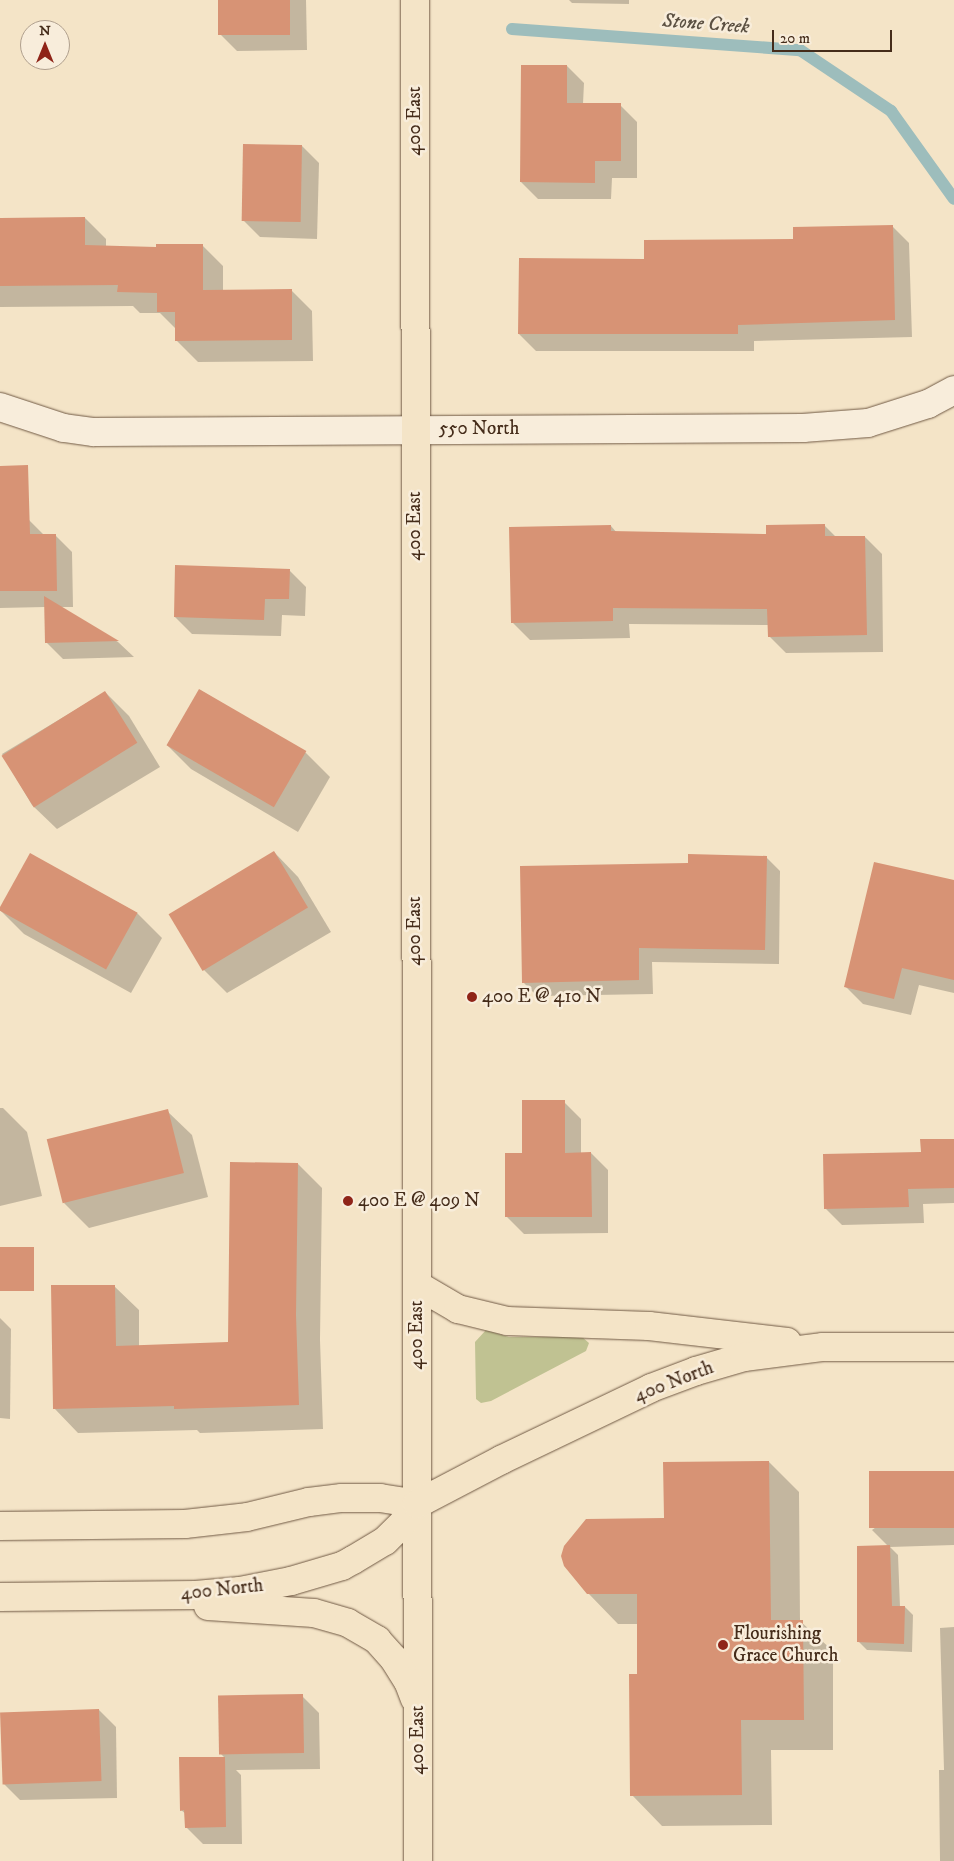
<!DOCTYPE html>
<style>
body{margin:0}
#map{position:relative;width:954px;height:1861px;overflow:hidden;background:#f4e4c7;font-family:"IM FELL DW Pica",serif}
div>[style]{position:absolute}
[style*='--x']{left:calc(var(--x)*1px);top:calc(var(--y)*1px);width:calc(var(--w)*1px);rotate:calc(var(--a)*1deg)}
.green>*{inset:0;background:#c0c292}
.shadow>*{inset:0;background:#0003}
.stream>*{height:12px;margin:-6px;padding:0 6px;transform-origin:6px;border-radius:6px;background:#9dbdbc}
.building>*{inset:0;background:#d79375;transform-origin:0 0}
.roads{filter:drop-shadow(0 0 1px #715a45) drop-shadow(0 0 1px #715a45)}
.minor>*{height:28px;margin:-14px;padding:0 14px;transform-origin:14px;border-radius:14px;background:#f8eddb}
.major>*{height:28px;margin:-14px;padding:0 14px;transform-origin:14px;border-radius:14px;background:#f4e4c7}
.dots>*{width:14px;height:14px;translate:-50% -50%;box-sizing:border-box;border:2px solid #f8eddb;border-radius:50%}
span{translate:-50% -50%;white-space:nowrap;text-align:center;line-height:1.15;-webkit-text-stroke:5px #f8eddb;paint-order:stroke}
.street-label{font-size:19px;color:#452c1a}
.poi-label{font-size:19px;color:#452c1a}
.left{translate:0 -50%;text-align:left}
.water-label{font-size:20px;color:#5b5042;font-style:italic}
.north{position:absolute;left:20px;top:20px;width:50px;height:50px;box-sizing:border-box;background:#f8eddb;border:1px solid #b0a08e;border-radius:50%;rotate:0deg;font-size:14px;font-weight:700;line-height:20px;text-align:center;color:#452c1a}
.north::after{content:'';display:block;margin:auto;width:18px;height:22px;background:#8f2418;clip-path:polygon(50% 0,100% 100%,50% 72%,0 100%)}
.scale{position:absolute;left:772px;top:30px;width:120px;height:22px;box-sizing:border-box;border:2px solid #452c1a;border-top:0;padding-left:6px;font-size:15px;line-height:18px;white-space:nowrap;color:#452c1a;-webkit-text-stroke:4px #f8eddb;paint-order:stroke}
</style>
<div id="map">
<div class="green">
<div style="clip-path:polygon(486px 1330px,509px 1337px,582px 1337px,589px 1343px,586px 1351px,491px 1401px,481px 1403px,476px 1399px,475px 1342px)"></div>
</div>
<div class="shadow">
<div style="clip-path:polygon(219px 0,306px 0,307px 50px,237px 51px,220px 34px)"></div>
<div style="clip-path:polygon(569px 0,629px 0,629px 4px,572px 3px)"></div>
<div style="clip-path:polygon(567px 66px,584px 83px,583px 104px,620px 105px,637px 122px,637px 178px,612px 178px,611px 199px,538px 199px,521px 182px)"></div>
<div style="clip-path:polygon(302px 146px,319px 163px,317px 239px,260px 237px,243px 220px)"></div>
<div style="clip-path:polygon(85px 218px,106px 239px,106px 247px,157px 248px,202px 245px,223px 266px,223px 291px,291px 290px,312px 311px,313px 361px,198px 362px,176px 340px,176px 329px,160px 313px,140px 313px,133px 306px,0 307px,0 219px)"></div>
<div style="clip-path:polygon(892px 226px,909px 243px,912px 337px,754px 341px,754px 351px,536px 351px,519px 334px,646px 260px)"></div>
<div style="clip-path:polygon(0 520px,29px 520px,44px 535px,55px 535px,72px 552px,73px 607px,60px 607px,118px 642px,134px 657px,63px 659px,46px 642px,45px 607px,0 608px)"></div>
<div style="clip-path:polygon(611px 526px,617px 533px,768px 535px,825px 526px,836px 537px,865px 537px,882px 554px,883px 652px,786px 653px,769px 636px,769px 625px,629px 624px,630px 638px,530px 640px,513px 623px)"></div>
<div style="clip-path:polygon(289px 570px,306px 587px,305px 616px,282px 615px,281px 636px,192px 634px,175px 617px)"></div>
<div style="clip-path:polygon(200px 690px,306px 753px,330px 777px,298px 832px,191px 769px,167px 745px)"></div>
<div style="clip-path:polygon(105px 692px,129px 716px,160px 767px,57px 829px,32px 805px,2px 754px)"></div>
<div style="clip-path:polygon(274px 852px,298px 877px,331px 932px,227px 993px,203px 969px)"></div>
<div style="clip-path:polygon(31px 855px,137px 913px,162px 938px,131px 993px,24px 934px,0 910px)"></div>
<div style="clip-path:polygon(766px 857px,780px 871px,779px 964px,652px 962px,653px 994px,537px 996px,523px 982px,689px 865px)"></div>
<div style="clip-path:polygon(954px 881px,954px 993px,919px 985px,911px 1015px,863px 1004px,846px 987px)"></div>
<div style="clip-path:polygon(564px 1102px,581px 1119px,581px 1153px,591px 1153px,608px 1170px,608px 1233px,524px 1234px,507px 1217px,523px 1154px)"></div>
<div style="clip-path:polygon(0 1108px,3px 1108px,27px 1132px,42px 1196px,0 1206px)"></div>
<div style="clip-path:polygon(167px 1111px,192px 1135px,208px 1197px,89px 1228px,64px 1203px)"></div>
<div style="clip-path:polygon(954px 1140px,954px 1203px,923px 1204px,924px 1223px,842px 1225px,826px 1209px,922px 1153px)"></div>
<div style="clip-path:polygon(298px 1164px,322px 1188px,320px 1340px,323px 1429px,200px 1433px,197px 1430px,78px 1433px,54px 1408px,114px 1286px,139px 1310px,139px 1346px,229px 1344px)"></div>
<div style="clip-path:polygon(0 1318px,11px 1329px,10px 1419px,0 1418px)"></div>
<div style="clip-path:polygon(769px 1462px,799px 1492px,800px 1621px,833px 1651px,833px 1750px,771px 1750px,772px 1825px,662px 1826px,632px 1795px,638px 1676px,638px 1624px,618px 1624px,588px 1593px,665px 1520px)"></div>
<div style="clip-path:polygon(954px 1472px,954px 1545px,890px 1547px,898px 1555px,900px 1607px,905px 1607px,913px 1615px,912px 1652px,867px 1650px,859px 1642px,888px 1546px,872px 1530px)"></div>
<div style="clip-path:polygon(954px 1627px,954px 1861px,940px 1861px,939px 1770px,944px 1770px,940px 1628px)"></div>
<div style="clip-path:polygon(302px 1696px,319px 1713px,320px 1769px,236px 1770px,241px 1775px,242px 1844px,203px 1844px,186px 1827px,186px 1814px,181px 1810px,181px 1758px,225px 1758px,220px 1753px)"></div>
<div style="clip-path:polygon(99px 1710px,116px 1727px,117px 1798px,20px 1800px,3px 1783px)"></div>
</div>
<div class="stream">
<div style="--x:512;--y:29;--w:289;--a:4.2"></div>
<div style="--x:800;--y:50;--w:110;--a:33.8"></div>
<div style="--x:891;--y:111;--w:108;--a:54.4"></div>
</div>
<div class="building">
<div style="left:218px;top:0;width:72px;height:35px"></div>
<div style="clip-path:polygon(521px 65px,567px 65px,567px 103px,621px 103px,621px 161px,595px 161px,595px 183px,520px 182px)"></div>
<div style="left:243px;top:144px;width:59px;height:77px;rotate:1deg"></div>
<div style="clip-path:polygon(85px 217px,85px 245px,156px 247px,156px 244px,203px 244px,203px 290px,292px 289px,292px 340px,175px 341px,175px 312px,157px 312px,157px 293px,117px 292px,118px 285px,0 286px,0 218px)"></div>
<div style="clip-path:polygon(893px 225px,895px 320px,738px 325px,738px 334px,518px 334px,519px 258px,644px 259px,644px 240px,793px 239px,793px 227px)"></div>
<div style="clip-path:polygon(28px 465px,30px 534px,56px 534px,57px 591px,0 591px,0 466px)"></div>
<div style="clip-path:polygon(825px 524px,825px 536px,865px 536px,867px 635px,768px 637px,767px 609px,613px 608px,613px 621px,511px 623px,509px 527px,611px 525px,611px 531px,766px 534px,766px 525px)"></div>
<div style="clip-path:polygon(175px 565px,290px 569px,289px 599px,265px 599px,264px 620px,174px 617px)"></div>
<div style="clip-path:polygon(44px 596px,119px 641px,45px 643px)"></div>
<div style="left:199px;top:689px;width:124px;height:65px;rotate:30deg"></div>
<div style="left:105px;top:691px;width:61px;height:122px;rotate:58deg"></div>
<div style="left:274px;top:851px;width:66px;height:123px;rotate:59deg"></div>
<div style="left:30px;top:853px;width:123px;height:65px;rotate:29deg"></div>
<div style="clip-path:polygon(688px 854px,767px 856px,765px 950px,639px 948px,639px 980px,522px 983px,520px 866px,688px 863px)"></div>
<div style="clip-path:polygon(874px 862px,954px 880px,954px 980px,902px 968px,894px 999px,844px 987px)"></div>
<div style="clip-path:polygon(522px 1100px,565px 1100px,565px 1153px,591px 1152px,592px 1217px,505px 1217px,505px 1153px,522px 1153px)"></div>
<div style="left:168px;top:1109px;width:66px;height:125px;rotate:76deg"></div>
<div style="clip-path:polygon(920px 1139px,954px 1139px,954px 1188px,908px 1189px,909px 1207px,824px 1209px,823px 1154px,921px 1152px)"></div>
<div style="clip-path:polygon(230px 1162px,298px 1163px,296px 1315px,299px 1405px,174px 1409px,174px 1406px,53px 1409px,51px 1285px,115px 1285px,116px 1346px,228px 1342px)"></div>
<div style="left:0;top:1247px;width:34px;height:44px"></div>
<div style="clip-path:polygon(769px 1461px,771px 1620px,803px 1620px,804px 1720px,741px 1720px,742px 1795px,630px 1796px,629px 1674px,637px 1674px,637px 1594px,587px 1594px,564px 1566px,561px 1556px,564px 1546px,586px 1519px,664px 1518px,663px 1462px)"></div>
<div style="left:954px;top:1471px;width:57px;height:85px;rotate:90deg"></div>
<div style="clip-path:polygon(890px 1545px,892px 1606px,905px 1606px,904px 1644px,857px 1642px,857px 1546px)"></div>
<div style="left:303px;top:1694px;width:59px;height:85px;rotate:89deg"></div>
<div style="left:99px;top:1709px;width:72px;height:99px;rotate:88deg"></div>
<div style="clip-path:polygon(179px 1757px,225px 1757px,226px 1827px,185px 1828px,184px 1810px,180px 1811px)"></div>
</div>
<div class="roads">
<div class="minor">
<div style="--x:0;--y:407;--w:67;--a:18.2"></div>
<div style="--x:64;--y:428;--w:30;--a:8"></div>
<div style="--x:94;--y:432;--w:709;--a:-0.32"></div>
<div style="--x:803;--y:428;--w:65;--a:-4.4"></div>
<div style="--x:868;--y:423;--w:63;--a:-17.6"></div>
<div style="--x:928;--y:404;--w:30;--a:-28"></div>
</div>
<div class="major">
<div style="--x:415;--y:0;--w:1861;--a:89.91"></div>
<div style="--x:417;--y:1285;--w:48;--a:30.3"></div>
<div style="--x:458;--y:1309;--w:50;--a:13.8"></div>
<div style="--x:507;--y:1321;--w:142;--a:2"></div>
<div style="--x:649;--y:1326;--w:139;--a:6.6"></div>
<div style="--x:0;--y:1526;--w:185;--a:-0.6"></div>
<div style="--x:185;--y:1524;--w:62;--a:-6.4"></div>
<div style="--x:247;--y:1517;--w:64;--a:-13.6"></div>
<div style="--x:309;--y:1502;--w:33;--a:-7"></div>
<div style="--x:342;--y:1498;--w:38;--a:0"></div>
<div style="--x:380;--y:1498;--w:37;--a:9"></div>
<div style="--x:0;--y:1597;--w:196;--a:-0.6"></div>
<div style="--x:196;--y:1595;--w:44;--a:-5.2"></div>
<div style="--x:240;--y:1591;--w:52;--a:-11.1"></div>
<div style="--x:291;--y:1581;--w:53;--a:-16.4"></div>
<div style="--x:342;--y:1566;--w:13;--a:-29"></div>
<div style="--x:353;--y:1560;--w:37;--a:-31"></div>
<div style="--x:385;--y:1541;--w:25;--a:-45"></div>
<div style="--x:403;--y:1523;--w:24;--a:-54"></div>
<div style="--x:417;--y:1504;--w:95;--a:-27.6"></div>
<div style="--x:501;--y:1460;--w:166;--a:-25.6"></div>
<div style="--x:651;--y:1388;--w:48;--a:-20.7"></div>
<div style="--x:696;--y:1371;--w:50;--a:-16.3"></div>
<div style="--x:744;--y:1357;--w:80;--a:-7.2"></div>
<div style="--x:823;--y:1347;--w:131;--a:0"></div>
<div style="--x:208;--y:1606;--w:106;--a:3.8"></div>
<div style="--x:314;--y:1613;--w:35;--a:16"></div>
<div style="--x:348;--y:1623;--w:34;--a:30"></div>
<div style="--x:377;--y:1640;--w:25;--a:48"></div>
<div style="--x:394;--y:1659;--w:26;--a:58"></div>
<div style="--x:408;--y:1681;--w:19;--a:69"></div>
</div>
</div>
<div class="dots">
<div style="left:472px;top:997px;background:#8f2418"></div>
<div style="left:348px;top:1201px;background:#8f2418"></div>
<div style="left:723px;top:1645px;background:#8f2418"></div>
</div>
<div class="street-label">
<span style="left:415px;top:121px;rotate:-90deg">400 East</span>
<span style="left:479px;top:429px">550 North</span>
<span style="left:415px;top:526px;rotate:-90deg">400 East</span>
<span style="left:415px;top:931px;rotate:-90deg">400 East</span>
<span style="left:417px;top:1335px;rotate:-90deg">400 East</span>
<span style="left:674px;top:1382px;rotate:-21deg">400 North</span>
<span style="left:222px;top:1590px;rotate:-6deg">400 North</span>
<span style="left:418px;top:1740px;rotate:-90deg">400 East</span>
</div>
<div class="poi-label">
<span class="left" style="left:482px;top:997px">400 E @ 410 N</span>
<span class="left" style="left:358px;top:1201px">400 E @ 409 N</span>
<span class="left" style="left:733px;top:1645px">Flourishing<br>Grace Church</span>
</div>
<div class="water-label">
<span style="left:706px;top:24px;rotate:4deg">Stone Creek</span>
</div>
<div class="north">N</div>
<div class="scale">20 m</div>
</div>
